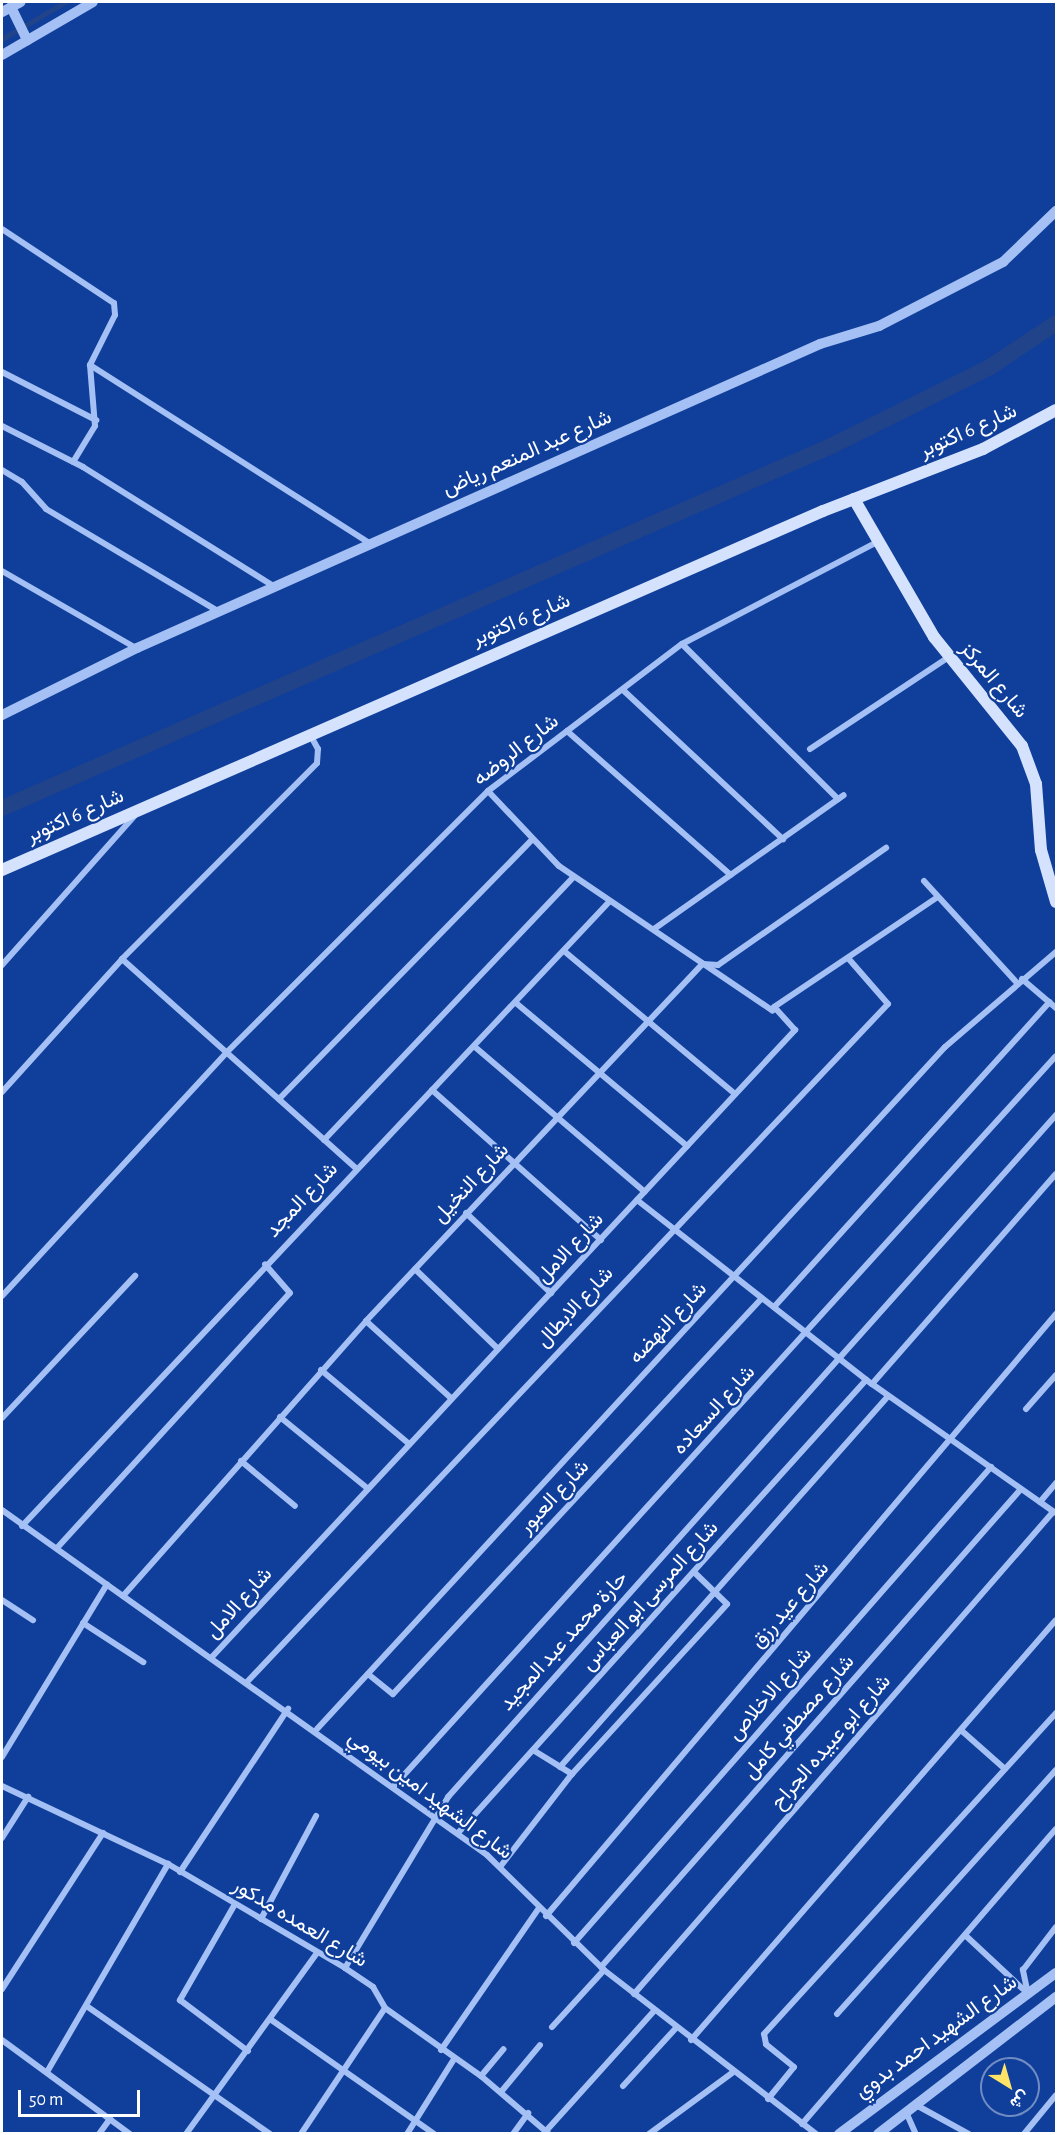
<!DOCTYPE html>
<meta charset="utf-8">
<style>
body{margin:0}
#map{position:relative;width:1058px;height:2135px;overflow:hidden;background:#103f9b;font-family:"Alegreya Sans",Vazirmatn,sans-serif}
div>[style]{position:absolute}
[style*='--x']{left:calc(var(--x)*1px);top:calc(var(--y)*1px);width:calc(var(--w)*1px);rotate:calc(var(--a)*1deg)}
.stream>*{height:5px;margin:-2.5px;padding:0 2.5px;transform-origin:2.5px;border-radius:2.5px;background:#214389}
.canal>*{height:16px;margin:-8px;padding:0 8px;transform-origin:8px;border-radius:8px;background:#214389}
.minor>*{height:6px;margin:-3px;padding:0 3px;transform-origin:3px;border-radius:3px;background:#a4c0f4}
.tertiary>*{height:10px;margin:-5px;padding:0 5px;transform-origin:5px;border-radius:5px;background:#a4c0f4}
.secondary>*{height:12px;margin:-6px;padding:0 6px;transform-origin:6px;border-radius:6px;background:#d4e2fd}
span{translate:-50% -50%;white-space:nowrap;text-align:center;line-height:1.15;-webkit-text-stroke:4.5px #103f9b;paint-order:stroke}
.street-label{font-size:21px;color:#fff}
.frame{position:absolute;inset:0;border:3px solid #fff;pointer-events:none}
.north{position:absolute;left:980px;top:2057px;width:60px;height:60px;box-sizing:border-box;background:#103f9b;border:2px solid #708cc3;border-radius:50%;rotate:143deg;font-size:16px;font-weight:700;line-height:24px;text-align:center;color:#fff}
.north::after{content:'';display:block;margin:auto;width:21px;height:27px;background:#ffe367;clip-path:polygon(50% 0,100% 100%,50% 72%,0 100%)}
.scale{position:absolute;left:18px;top:2090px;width:122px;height:27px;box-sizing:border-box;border:3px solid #fff;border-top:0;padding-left:8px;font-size:18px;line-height:21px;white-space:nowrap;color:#fff;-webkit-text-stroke:4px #103f9b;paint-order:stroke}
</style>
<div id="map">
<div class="stream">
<div style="--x:2;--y:39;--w:73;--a:-30.4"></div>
</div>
<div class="canal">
<div style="--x:2;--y:808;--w:905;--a:-23.59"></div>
<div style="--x:831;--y:446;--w:178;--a:-26.4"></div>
<div style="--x:990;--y:367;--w:79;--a:-33.7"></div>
</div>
<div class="minor">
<div style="--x:2;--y:229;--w:134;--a:33.5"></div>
<div style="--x:114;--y:303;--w:12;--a:85"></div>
<div style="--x:115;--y:315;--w:56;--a:116.6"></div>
<div style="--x:90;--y:365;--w:61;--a:85.3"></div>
<div style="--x:95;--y:426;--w:42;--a:121.4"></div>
<div style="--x:90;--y:365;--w:333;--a:32.5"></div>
<div style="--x:2;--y:372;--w:106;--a:27.1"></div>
<div style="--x:2;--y:426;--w:91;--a:26.8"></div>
<div style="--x:83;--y:467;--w:226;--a:32"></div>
<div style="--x:2;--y:470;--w:23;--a:31"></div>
<div style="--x:22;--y:482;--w:36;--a:48"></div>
<div style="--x:46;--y:509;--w:200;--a:30.7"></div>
<div style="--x:2;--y:571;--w:155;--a:29.9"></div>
<div style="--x:682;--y:644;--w:220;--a:44.8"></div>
<div style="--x:623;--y:690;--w:219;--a:43"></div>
<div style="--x:567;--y:731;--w:218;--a:41.3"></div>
<div style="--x:810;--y:749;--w:167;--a:-33.5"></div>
<div style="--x:488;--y:791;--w:103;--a:46.6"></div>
<div style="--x:559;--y:866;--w:258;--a:34.1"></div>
<div style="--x:924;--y:881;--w:138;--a:47.6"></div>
<div style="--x:654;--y:929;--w:232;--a:-35.2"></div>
<div style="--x:564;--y:951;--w:223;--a:39.9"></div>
<div style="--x:122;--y:959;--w:312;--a:41.8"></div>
<div style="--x:2;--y:965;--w:200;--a:-48.4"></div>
<div style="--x:1022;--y:979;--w:45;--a:40.5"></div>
<div style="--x:516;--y:1003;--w:223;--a:39.9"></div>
<div style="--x:475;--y:1047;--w:223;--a:40.5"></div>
<div style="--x:432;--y:1090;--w:226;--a:41.6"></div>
<div style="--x:2;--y:1092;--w:179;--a:-47.9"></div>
<div style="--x:122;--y:959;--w:276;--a:-45.1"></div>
<div style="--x:317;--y:763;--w:14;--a:-86"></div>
<div style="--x:318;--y:749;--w:18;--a:-119"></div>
<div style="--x:279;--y:1099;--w:362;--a:-45.7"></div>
<div style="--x:324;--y:1140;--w:363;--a:-46.5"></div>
<div style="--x:637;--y:1200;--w:298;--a:38.1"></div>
<div style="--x:872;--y:1384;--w:223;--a:35.1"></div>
<div style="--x:466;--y:1213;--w:117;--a:43.3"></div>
<div style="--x:415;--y:1269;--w:115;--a:43.9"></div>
<div style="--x:2;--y:1296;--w:332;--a:-47.3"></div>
<div style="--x:227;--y:1052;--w:369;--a:-45"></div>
<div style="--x:488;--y:791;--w:243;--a:-37.2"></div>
<div style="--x:682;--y:644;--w:220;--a:-27.6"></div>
<div style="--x:774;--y:1307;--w:411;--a:-47.9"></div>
<div style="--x:366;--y:1321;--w:115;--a:42.2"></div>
<div style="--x:321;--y:1370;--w:114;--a:40"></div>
<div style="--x:872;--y:1384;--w:279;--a:-48.8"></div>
<div style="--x:1026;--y:1409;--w:45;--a:-48.6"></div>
<div style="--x:280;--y:1417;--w:112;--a:39.2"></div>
<div style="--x:2;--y:1418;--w:195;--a:-46.9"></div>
<div style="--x:241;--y:1461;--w:70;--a:39.8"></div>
<div style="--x:1040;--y:1502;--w:25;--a:-50"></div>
<div style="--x:2;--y:1510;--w:595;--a:35.43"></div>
<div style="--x:487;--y:1855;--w:164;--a:44.5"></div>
<div style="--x:604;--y:1970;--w:268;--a:37.7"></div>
<div style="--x:22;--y:1526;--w:858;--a:-46.75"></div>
<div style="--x:57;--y:1548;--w:345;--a:-47.6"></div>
<div style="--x:290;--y:1293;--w:38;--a:-131"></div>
<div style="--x:123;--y:1596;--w:367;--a:-48.5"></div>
<div style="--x:366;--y:1321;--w:491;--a:-46.7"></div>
<div style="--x:703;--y:964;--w:15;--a:4"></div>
<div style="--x:718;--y:965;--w:205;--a:-34.9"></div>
<div style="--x:2;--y:1600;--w:37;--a:33"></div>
<div style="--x:83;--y:1623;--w:72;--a:33"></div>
<div style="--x:211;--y:1658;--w:858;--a:-47.08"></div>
<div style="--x:795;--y:1030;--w:31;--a:-132"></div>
<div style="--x:774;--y:1007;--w:197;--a:-33.9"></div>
<div style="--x:368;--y:1674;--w:32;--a:39"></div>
<div style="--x:393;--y:1694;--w:541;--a:-47.02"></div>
<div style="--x:247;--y:1682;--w:933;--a:-46.61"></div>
<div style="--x:888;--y:1004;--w:61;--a:-131"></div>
<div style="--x:317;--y:1729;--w:927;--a:-47.36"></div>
<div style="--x:945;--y:1047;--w:146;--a:-40.6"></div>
<div style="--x:962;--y:1731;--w:57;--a:41.5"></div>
<div style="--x:533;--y:1750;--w:46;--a:31.6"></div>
<div style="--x:2;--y:1757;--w:202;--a:-58.7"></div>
<div style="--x:560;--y:1767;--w:495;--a:-48.5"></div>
<div style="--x:2;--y:1786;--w:183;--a:25.2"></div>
<div style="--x:168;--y:1864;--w:205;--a:30.4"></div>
<div style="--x:345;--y:1968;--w:34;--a:34"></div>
<div style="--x:373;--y:1987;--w:24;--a:60"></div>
<div style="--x:385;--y:2008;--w:118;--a:35.3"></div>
<div style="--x:481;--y:2076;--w:89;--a:40.5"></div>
<div style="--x:394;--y:1786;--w:985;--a:-47.8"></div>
<div style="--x:458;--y:1833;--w:610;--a:-47.99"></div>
<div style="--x:2;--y:1838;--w:49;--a:-57.6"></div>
<div style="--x:500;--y:1867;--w:118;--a:-52.3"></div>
<div style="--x:572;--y:1774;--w:230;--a:-47.6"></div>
<div style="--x:727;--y:1604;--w:46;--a:-135.9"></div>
<div style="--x:180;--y:1872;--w:196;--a:-56.5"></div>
<div style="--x:235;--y:1904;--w:111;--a:119.8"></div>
<div style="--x:180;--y:2000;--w:85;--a:36.9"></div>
<div style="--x:546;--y:1916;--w:789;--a:-49.73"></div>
<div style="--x:261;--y:1919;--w:117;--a:-61.9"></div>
<div style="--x:965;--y:1935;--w:79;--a:43"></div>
<div style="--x:574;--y:1943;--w:633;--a:-48.78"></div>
<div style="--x:601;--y:1967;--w:636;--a:-48.7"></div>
<div style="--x:345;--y:1968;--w:200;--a:-58.9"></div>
<div style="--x:448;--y:1797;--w:914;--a:-48.28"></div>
<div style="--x:2;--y:1989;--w:186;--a:-57.1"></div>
<div style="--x:634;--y:1994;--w:639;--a:-49"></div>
<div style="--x:1028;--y:1994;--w:25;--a:-102"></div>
<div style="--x:1023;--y:1970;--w:54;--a:-52.5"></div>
<div style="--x:88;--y:2007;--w:222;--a:34.9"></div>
<div style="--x:837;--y:2014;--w:328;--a:-48.1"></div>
<div style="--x:270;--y:2019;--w:200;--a:35"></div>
<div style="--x:552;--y:2027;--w:77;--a:-47.6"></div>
<div style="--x:2;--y:2040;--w:159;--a:36.3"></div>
<div style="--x:691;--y:2040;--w:556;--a:-49.01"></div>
<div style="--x:441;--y:2050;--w:173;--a:-55.4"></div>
<div style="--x:47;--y:2072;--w:241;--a:-59.8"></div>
<div style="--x:481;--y:2076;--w:35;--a:-50"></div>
<div style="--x:623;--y:2086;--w:79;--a:-47.6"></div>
<div style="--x:501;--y:2092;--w:61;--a:-50.3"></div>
<div style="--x:768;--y:2099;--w:41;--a:-50.9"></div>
<div style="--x:794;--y:2067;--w:36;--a:-141"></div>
<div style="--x:766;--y:2044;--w:10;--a:-101"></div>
<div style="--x:764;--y:2034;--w:434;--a:-47.7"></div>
<div style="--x:916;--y:2105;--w:60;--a:28.7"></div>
<div style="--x:906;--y:2112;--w:24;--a:66"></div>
<div style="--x:802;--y:2124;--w:389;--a:-49.3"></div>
<div style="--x:546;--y:2131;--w:161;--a:-48"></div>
<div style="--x:99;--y:2134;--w:19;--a:-54"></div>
<div style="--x:186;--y:2134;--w:223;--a:-54.1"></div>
<div style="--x:301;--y:2134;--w:151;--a:-56.3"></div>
<div style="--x:407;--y:2134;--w:89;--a:-57.9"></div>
<div style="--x:513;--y:2134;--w:26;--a:-54"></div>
<div style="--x:649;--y:2134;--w:103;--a:-36.3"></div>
<div style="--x:1024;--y:2134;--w:50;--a:-50.6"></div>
</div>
<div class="tertiary">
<div style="--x:11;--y:7;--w:37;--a:64"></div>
<div style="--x:2;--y:12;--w:21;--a:-28"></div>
<div style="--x:2;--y:55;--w:105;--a:-30.2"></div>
<div style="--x:2;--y:715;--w:151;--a:-26.4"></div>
<div style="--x:137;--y:648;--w:748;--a:-23.99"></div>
<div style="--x:820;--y:344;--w:62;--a:-17"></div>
<div style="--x:879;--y:326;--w:140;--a:-27.3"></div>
<div style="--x:1003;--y:262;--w:74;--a:-43.9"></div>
<div style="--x:839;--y:2134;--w:270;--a:-36.6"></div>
<div style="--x:878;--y:2134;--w:225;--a:-37.6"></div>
</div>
<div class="secondary">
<div style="--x:854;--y:499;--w:160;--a:59.9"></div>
<div style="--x:934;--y:637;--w:140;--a:51.1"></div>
<div style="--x:1022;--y:746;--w:40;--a:69.8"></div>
<div style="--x:1036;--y:784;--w:66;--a:85.7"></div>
<div style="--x:1041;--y:850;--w:54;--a:73.9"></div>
<div style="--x:2;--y:870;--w:896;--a:-23.62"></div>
<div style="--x:823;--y:511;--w:172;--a:-21.2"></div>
<div style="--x:983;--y:449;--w:83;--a:-28.1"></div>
</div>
<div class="street-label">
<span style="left:968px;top:431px;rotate:-24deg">شارع 6 اكتوبر</span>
<span style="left:527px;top:453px;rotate:-24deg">شارع عبد المنعم رياض</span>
<span style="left:521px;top:620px;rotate:-23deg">شارع 6 اكتوبر</span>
<span style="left:994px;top:680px;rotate:50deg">شارع المركز</span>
<span style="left:516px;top:750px;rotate:-38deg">شارع الروضه</span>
<span style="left:75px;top:816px;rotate:-24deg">شارع 6 اكتوبر</span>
<span style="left:471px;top:1183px;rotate:-47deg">شارع النخيل</span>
<span style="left:302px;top:1200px;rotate:-47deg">شارع المجد</span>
<span style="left:570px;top:1248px;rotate:-47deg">شارع الامل</span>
<span style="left:575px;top:1307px;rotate:-47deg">شارع الابطال</span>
<span style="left:668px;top:1323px;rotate:-47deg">شارع النهضه</span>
<span style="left:714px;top:1410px;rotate:-48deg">شارع السعاده</span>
<span style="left:554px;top:1497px;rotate:-47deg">شارع العبور</span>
<span style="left:650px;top:1596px;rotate:-48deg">شارع المرسى ابو العباس</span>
<span style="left:239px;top:1603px;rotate:-48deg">شارع الامل</span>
<span style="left:790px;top:1605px;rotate:-49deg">شارع عيد رزق</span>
<span style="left:564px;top:1641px;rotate:-48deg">حارة محمد عبد المجيد</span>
<span style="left:770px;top:1694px;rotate:-49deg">شارع الاخلاص</span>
<span style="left:799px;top:1717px;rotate:-49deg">شارع مصطفي كامل</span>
<span style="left:831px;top:1742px;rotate:-49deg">شارع ابو عبيده الجراح</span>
<span style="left:430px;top:1795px;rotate:37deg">شارع الشهيد امين بيومي</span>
<span style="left:300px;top:1923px;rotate:31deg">شارع العمده مدكور</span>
<span style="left:936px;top:2037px;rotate:-36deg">شارع الشهيد احمد بدوي</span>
</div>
<div class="frame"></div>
<div class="north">ش</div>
<div class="scale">50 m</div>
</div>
